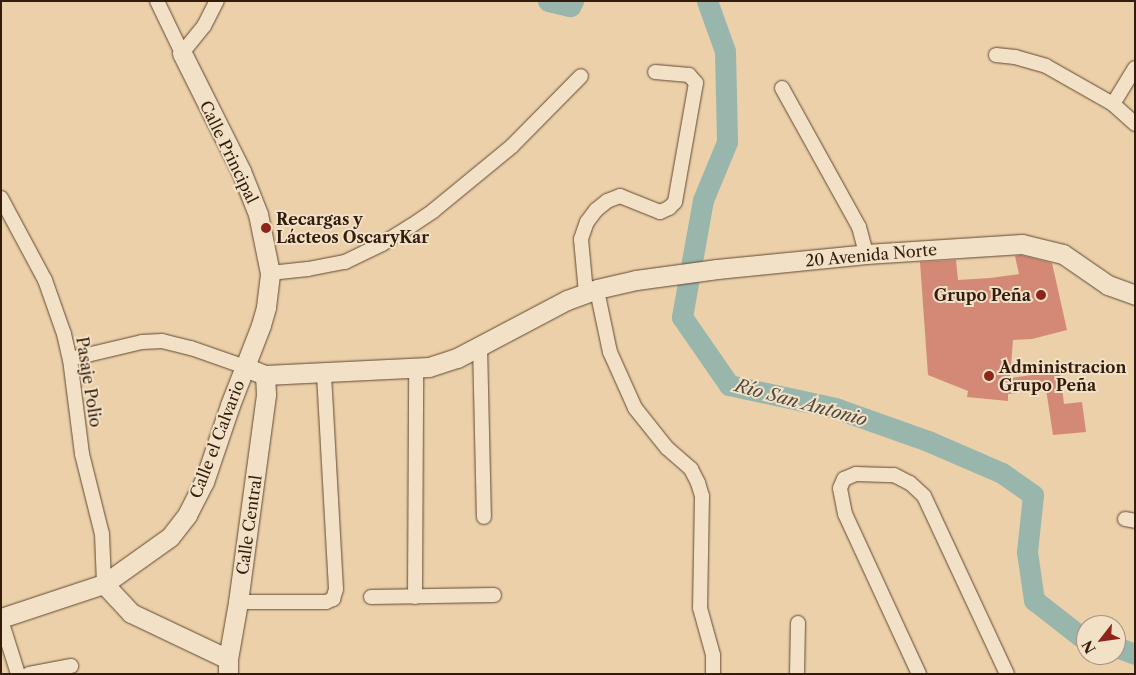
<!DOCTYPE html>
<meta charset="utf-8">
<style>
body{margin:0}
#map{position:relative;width:1136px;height:675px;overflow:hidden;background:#ebd0a9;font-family:"Libre Caslon Text",serif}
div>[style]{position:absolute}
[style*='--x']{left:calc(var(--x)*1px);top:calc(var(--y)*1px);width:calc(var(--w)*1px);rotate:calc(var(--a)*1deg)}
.river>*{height:21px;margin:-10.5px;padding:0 10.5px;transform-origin:10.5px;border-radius:10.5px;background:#99b6ad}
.building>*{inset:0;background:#d38976}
.roads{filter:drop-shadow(0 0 1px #614932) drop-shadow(0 0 1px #614932)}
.street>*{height:14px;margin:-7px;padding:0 7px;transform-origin:7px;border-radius:7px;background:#f2e0c7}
.secondary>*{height:19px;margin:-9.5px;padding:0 9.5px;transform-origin:9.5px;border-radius:9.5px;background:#f2e0c7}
.dots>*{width:14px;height:14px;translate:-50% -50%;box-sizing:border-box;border:2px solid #f2e0c7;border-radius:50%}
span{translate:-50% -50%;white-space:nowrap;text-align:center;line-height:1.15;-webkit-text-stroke:4px #f2e0c7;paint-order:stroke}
.street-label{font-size:16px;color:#331c0b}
.poi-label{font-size:16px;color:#331c0b;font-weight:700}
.left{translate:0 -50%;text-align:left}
.right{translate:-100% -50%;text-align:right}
.water-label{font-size:18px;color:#524a3c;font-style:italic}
.frame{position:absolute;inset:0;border:2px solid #331c0b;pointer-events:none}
.north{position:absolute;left:1076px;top:615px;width:50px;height:50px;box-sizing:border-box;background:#f2e0c7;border:1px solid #a6927c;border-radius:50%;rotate:240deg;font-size:14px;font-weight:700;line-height:20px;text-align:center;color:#331c0b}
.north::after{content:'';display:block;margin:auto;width:18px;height:22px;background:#8f2418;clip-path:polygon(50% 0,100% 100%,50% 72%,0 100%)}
</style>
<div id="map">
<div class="river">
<div style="--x:548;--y:1;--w:23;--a:13"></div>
<div style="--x:570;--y:6;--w:6;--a:-59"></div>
<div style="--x:707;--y:1;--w:53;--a:70.2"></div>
<div style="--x:725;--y:51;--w:91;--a:88.7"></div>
<div style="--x:727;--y:142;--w:63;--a:112.5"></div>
<div style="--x:703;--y:200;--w:119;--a:100.2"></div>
<div style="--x:682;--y:317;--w:83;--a:55.3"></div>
<div style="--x:729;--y:385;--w:108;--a:12.2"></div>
<div style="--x:835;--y:408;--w:99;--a:19.5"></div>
<div style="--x:928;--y:441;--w:81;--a:23.4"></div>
<div style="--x:1002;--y:473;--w:38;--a:35"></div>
<div style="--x:1033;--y:495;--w:57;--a:96"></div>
<div style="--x:1027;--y:552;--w:49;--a:81.7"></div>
<div style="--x:1034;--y:600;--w:58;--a:38"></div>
<div style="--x:1080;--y:636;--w:6;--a:18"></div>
<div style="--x:1116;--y:647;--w:20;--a:20"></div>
</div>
<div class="building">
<div style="clip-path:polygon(1021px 255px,1052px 263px,1067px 330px,1032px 339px,1013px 340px,1010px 378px,1060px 371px,1064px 404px,1082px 402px,1086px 432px,1053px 435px,1046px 389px,1008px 394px,1008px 401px,967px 397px,968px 391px,928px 375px,920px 262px,956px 260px,958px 280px,990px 278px,1019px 274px,1015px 256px)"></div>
</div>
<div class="roads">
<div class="street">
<div style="--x:157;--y:1;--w:58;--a:64.3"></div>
<div style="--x:182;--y:53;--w:35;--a:-51"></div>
<div style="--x:204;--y:26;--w:28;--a:-63"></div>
<div style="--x:996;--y:55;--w:19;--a:6"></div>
<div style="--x:1015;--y:57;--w:32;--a:16"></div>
<div style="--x:1046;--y:66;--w:77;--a:29.6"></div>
<div style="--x:1113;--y:104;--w:30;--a:42"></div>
<div style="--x:782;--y:88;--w:159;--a:61"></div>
<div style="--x:859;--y:227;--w:28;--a:75"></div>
<div style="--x:1113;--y:104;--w:42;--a:-58.6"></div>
<div style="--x:1;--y:198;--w:93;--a:61.8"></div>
<div style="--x:45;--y:280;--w:57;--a:70.6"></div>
<div style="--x:64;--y:334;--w:26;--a:77"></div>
<div style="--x:70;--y:359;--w:96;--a:82.8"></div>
<div style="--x:82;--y:454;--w:82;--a:76"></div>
<div style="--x:102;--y:534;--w:50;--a:87.7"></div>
<div style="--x:270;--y:273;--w:38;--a:-6"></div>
<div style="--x:308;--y:269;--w:38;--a:-11"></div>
<div style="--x:345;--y:262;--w:41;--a:-25.9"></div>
<div style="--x:382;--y:244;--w:34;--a:-32"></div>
<div style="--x:411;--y:226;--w:27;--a:-34"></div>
<div style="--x:433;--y:211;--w:102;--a:-39.4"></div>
<div style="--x:512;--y:146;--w:98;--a:-45.4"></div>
<div style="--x:586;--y:293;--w:54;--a:-95.3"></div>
<div style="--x:581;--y:239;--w:18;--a:-71"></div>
<div style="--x:587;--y:222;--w:15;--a:-53"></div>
<div style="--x:596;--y:210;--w:14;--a:-39"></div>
<div style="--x:607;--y:201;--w:14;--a:-21"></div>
<div style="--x:620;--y:196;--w:43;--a:21.8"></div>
<div style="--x:660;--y:212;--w:10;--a:-24"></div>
<div style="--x:669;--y:208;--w:8;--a:-45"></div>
<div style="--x:675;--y:202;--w:121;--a:-80"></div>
<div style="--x:696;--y:83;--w:11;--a:-131"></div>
<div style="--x:689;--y:75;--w:34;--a:-175"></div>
<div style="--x:599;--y:300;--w:53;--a:78.1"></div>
<div style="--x:610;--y:352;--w:61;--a:65.9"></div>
<div style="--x:635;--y:408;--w:51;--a:51.3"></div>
<div style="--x:667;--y:448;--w:32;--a:41"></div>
<div style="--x:691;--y:469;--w:16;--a:63"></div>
<div style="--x:698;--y:483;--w:14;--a:73"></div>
<div style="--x:702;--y:496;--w:112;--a:91"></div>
<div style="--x:700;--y:608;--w:49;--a:74.5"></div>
<div style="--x:713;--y:655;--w:19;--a:90"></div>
<div style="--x:480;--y:345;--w:172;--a:88.7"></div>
<div style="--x:70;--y:359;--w:74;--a:-13.3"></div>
<div style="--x:142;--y:342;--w:20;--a:-3"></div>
<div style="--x:162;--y:341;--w:30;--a:14"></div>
<div style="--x:191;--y:348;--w:57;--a:19.4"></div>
<div style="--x:1125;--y:519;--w:10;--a:11"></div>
<div style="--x:371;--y:597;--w:123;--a:-0.9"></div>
<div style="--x:415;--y:597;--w:229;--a:-89.7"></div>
<div style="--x:238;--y:602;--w:88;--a:0"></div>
<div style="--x:326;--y:602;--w:8;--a:-23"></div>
<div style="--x:333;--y:599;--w:10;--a:-73"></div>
<div style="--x:336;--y:589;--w:216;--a:-93.2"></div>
<div style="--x:1;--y:620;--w:57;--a:72.5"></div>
<div style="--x:29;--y:674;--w:43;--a:-10.8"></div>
<div style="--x:797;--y:674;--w:51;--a:-88.9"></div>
<div style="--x:919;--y:674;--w:176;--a:-114.8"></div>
<div style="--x:845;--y:514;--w:26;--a:-101"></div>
<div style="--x:840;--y:488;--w:10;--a:-66"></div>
<div style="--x:844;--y:479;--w:13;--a:-23"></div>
<div style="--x:856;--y:474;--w:38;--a:2"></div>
<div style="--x:894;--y:475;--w:18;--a:27"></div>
<div style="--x:910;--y:483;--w:19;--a:43"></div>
<div style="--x:924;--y:496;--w:196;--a:65"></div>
</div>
<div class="secondary">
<div style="--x:245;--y:367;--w:22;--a:22"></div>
<div style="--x:265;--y:375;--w:164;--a:-2.8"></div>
<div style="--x:429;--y:367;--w:29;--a:-18"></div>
<div style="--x:457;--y:358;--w:124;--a:-27.8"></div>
<div style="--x:567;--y:300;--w:32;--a:-20"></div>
<div style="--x:597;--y:289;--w:40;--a:-13"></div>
<div style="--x:636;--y:280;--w:82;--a:-7.7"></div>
<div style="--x:717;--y:269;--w:150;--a:-5.7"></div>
<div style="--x:866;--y:254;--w:156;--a:-3.7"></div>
<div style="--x:1022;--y:244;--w:42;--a:13.7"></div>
<div style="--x:1063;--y:254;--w:55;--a:34.6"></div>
<div style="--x:1108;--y:285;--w:29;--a:20"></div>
<div style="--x:104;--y:584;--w:40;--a:47"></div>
<div style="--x:131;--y:613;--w:107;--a:25.4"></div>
<div style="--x:1;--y:618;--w:108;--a:-18.3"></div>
<div style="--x:104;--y:584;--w:81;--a:-35.5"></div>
<div style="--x:170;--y:537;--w:28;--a:-52"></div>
<div style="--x:187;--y:515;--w:37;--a:-63"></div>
<div style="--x:204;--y:482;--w:81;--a:-71.3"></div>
<div style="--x:230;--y:405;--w:86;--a:-68.8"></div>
<div style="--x:261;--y:325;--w:19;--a:-74"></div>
<div style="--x:266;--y:307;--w:34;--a:-83"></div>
<div style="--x:270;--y:273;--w:60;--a:-101.5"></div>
<div style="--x:258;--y:214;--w:46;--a:-111.6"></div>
<div style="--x:241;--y:171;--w:132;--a:-116.6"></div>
<div style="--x:228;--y:674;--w:15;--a:-90"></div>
<div style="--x:228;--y:659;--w:58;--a:-80"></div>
<div style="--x:238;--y:602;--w:210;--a:-82.3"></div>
<div style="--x:266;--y:394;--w:19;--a:-93"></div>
</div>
</div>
<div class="dots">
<div style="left:266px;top:228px;background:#8f2418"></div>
<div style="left:1041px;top:295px;background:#8f2418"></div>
<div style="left:989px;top:376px;background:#8f2418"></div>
</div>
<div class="street-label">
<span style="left:229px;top:152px;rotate:64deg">Calle Principal</span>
<span style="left:871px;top:255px;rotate:-5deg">20 Avenida Norte</span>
<span style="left:89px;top:382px;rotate:81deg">Pasaje Polio</span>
<span style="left:217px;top:439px;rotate:-69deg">Calle el Calvario</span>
<span style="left:249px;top:525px;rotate:-82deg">Calle Central</span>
</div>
<div class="poi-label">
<span class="left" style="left:276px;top:228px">Recargas y<br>Lácteos OscaryKar</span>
<span class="right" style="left:1031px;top:295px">Grupo Peña</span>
<span class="left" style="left:999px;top:376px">Administracion<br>Grupo Peña</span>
</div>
<div class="water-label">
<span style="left:801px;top:403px;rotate:15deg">Río San Antonio</span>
</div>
<div class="frame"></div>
<div class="north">N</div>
</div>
